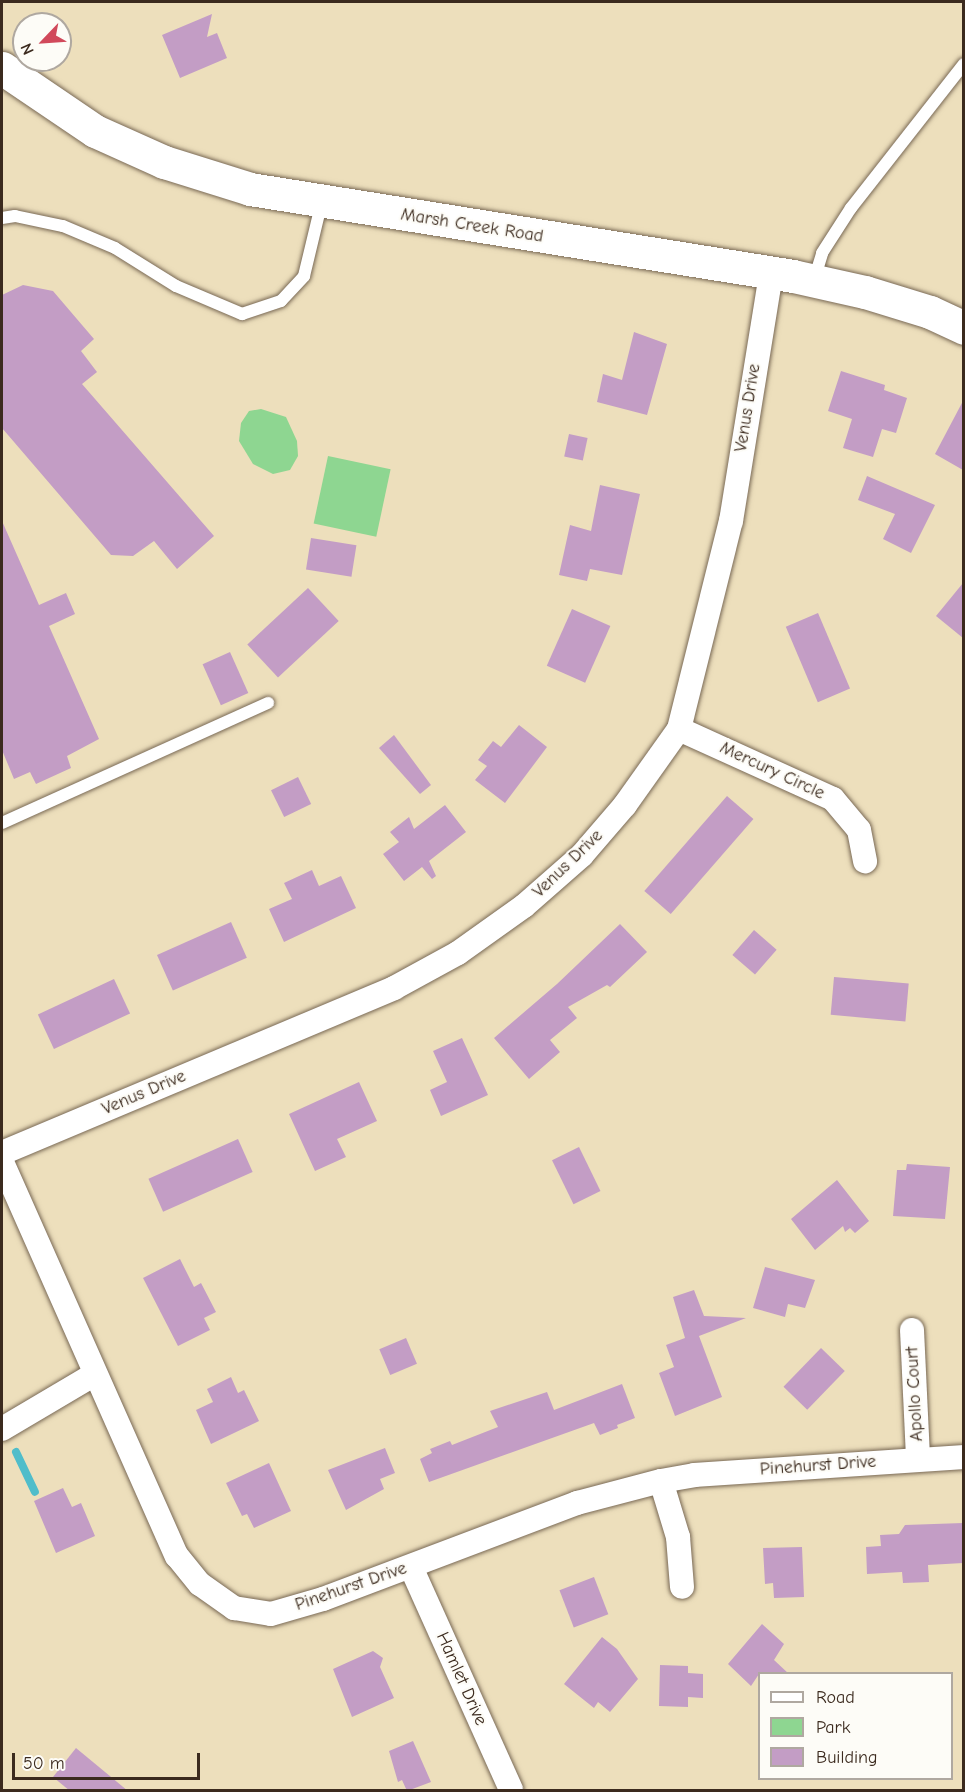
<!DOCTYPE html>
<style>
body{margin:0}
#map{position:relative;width:965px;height:1792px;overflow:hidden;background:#eddfbc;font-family:"Comic Neue",sans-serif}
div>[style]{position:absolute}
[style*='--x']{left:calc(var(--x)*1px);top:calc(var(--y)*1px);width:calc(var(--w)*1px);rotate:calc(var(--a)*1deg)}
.green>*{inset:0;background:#8ed691;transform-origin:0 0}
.stream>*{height:8px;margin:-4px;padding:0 4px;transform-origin:4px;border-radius:4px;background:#50bdca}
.building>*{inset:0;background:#c39dc5;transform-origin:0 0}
.roads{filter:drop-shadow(0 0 2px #796955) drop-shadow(0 0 2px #796955)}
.lane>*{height:12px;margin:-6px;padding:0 6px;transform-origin:6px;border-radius:6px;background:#fff}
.street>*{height:24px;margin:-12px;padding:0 12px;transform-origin:12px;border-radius:12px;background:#fff}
.secondary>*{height:33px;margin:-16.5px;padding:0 16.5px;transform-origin:16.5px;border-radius:16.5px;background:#fff}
span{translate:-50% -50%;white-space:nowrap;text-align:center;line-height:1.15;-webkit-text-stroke:4.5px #fdfcf7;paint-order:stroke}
.street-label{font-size:18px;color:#3b2a1e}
.frame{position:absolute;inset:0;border:3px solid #3b2a1e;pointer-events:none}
.legend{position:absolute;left:758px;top:1672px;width:195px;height:108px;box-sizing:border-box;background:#fdfcf7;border:2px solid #afa8a0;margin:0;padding:8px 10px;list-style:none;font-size:18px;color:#3b2a1e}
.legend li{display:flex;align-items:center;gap:12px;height:30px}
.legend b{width:30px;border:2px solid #afa8a0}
.north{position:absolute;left:12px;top:12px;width:60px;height:60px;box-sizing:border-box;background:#fdfcf7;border:2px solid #afa8a0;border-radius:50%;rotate:245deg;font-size:16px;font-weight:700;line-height:24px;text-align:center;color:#3b2a1e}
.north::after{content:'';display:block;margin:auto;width:21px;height:27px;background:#d1495b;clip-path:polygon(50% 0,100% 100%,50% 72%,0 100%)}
.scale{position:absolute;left:12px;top:1753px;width:188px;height:27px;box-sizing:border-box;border:3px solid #3b2a1e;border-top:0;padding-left:8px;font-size:18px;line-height:21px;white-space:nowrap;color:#3b2a1e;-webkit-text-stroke:4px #fdfcf7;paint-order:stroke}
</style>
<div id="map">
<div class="green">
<div style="clip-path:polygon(261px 409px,286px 417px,297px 441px,298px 456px,290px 470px,273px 474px,253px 464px,239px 441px,241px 423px,249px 411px)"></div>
<div style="left:328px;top:456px;width:64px;height:69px;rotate:12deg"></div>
</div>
<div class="stream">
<div style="--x:16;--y:1452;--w:44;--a:64.6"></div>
</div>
<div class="building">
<div style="clip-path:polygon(212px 14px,207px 37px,217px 33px,227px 58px,180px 78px,162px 35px)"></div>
<div style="clip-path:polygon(23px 285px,53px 291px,94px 339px,81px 351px,97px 372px,82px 384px,214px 536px,177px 569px,154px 541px,133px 556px,111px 555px,2px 428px,2px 295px)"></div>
<div style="clip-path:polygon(634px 332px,667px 344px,647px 415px,597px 402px,603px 374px,622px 380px)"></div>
<div style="clip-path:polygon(841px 371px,885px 385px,884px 390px,907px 398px,896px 433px,882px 429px,873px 457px,843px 448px,852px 419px,828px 411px)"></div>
<div style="clip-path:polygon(963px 401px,963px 470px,935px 454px)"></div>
<div style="left:569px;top:434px;width:19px;height:23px;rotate:12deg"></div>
<div style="clip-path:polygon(867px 476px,935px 505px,911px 553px,883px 539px,895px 514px,858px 500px)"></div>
<div style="clip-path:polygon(600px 485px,640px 494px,622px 575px,590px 569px,587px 581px,559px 575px,570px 525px,591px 531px)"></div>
<div style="clip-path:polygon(2px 521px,39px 605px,66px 593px,75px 614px,49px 626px,99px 739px,67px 756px,71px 768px,36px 784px,30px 772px,14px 779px,2px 750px)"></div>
<div style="left:311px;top:538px;width:46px;height:32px;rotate:9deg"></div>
<div style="clip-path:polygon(963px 583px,963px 638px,936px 616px)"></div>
<div style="left:308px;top:588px;width:45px;height:83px;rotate:47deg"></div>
<div style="left:572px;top:609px;width:42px;height:62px;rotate:24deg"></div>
<div style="left:818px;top:613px;width:82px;height:35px;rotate:67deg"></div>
<div style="left:230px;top:652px;width:45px;height:30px;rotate:66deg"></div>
<div style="clip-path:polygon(519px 725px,547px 747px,505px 803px,475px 780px,487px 766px,478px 760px,493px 741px,501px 747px)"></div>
<div style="clip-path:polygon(394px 735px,431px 785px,420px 794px,379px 748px)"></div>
<div style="left:298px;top:777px;width:30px;height:30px;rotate:64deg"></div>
<div style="left:727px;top:796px;width:35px;height:126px;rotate:41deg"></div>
<div style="clip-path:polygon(445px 805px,466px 832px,429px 861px,436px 876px,432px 879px,422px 867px,404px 881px,383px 854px,399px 842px,390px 832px,409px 817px,414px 829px)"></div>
<div style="clip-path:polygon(312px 870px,319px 886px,341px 876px,356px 908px,284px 942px,269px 909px,292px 899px,284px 883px)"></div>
<div style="left:231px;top:922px;width:39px;height:81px;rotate:66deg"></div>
<div style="clip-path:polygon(620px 924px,647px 952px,610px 987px,607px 985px,568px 1007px,577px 1018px,550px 1040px,560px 1052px,529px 1079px,494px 1038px,557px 984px)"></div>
<div style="left:754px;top:930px;width:30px;height:33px;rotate:41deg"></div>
<div style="left:834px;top:977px;width:75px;height:38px;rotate:5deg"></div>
<div style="left:114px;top:979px;width:38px;height:84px;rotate:65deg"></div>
<div style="clip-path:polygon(462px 1038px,488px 1095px,441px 1116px,430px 1090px,447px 1082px,433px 1051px)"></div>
<div style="clip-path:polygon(359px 1082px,377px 1121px,337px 1139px,346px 1157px,315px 1171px,289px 1114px)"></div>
<div style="left:238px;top:1139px;width:36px;height:98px;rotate:66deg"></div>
<div style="left:579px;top:1147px;width:49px;height:30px;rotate:64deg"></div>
<div style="clip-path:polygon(907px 1164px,950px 1167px,945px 1219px,893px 1216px,897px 1170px,906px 1170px)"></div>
<div style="clip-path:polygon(837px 1180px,869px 1221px,855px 1233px,850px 1228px,845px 1232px,843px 1226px,815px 1250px,791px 1219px)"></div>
<div style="clip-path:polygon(180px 1259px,194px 1287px,201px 1283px,216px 1312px,204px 1318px,210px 1330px,178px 1346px,143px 1278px)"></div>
<div style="clip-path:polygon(765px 1267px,815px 1280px,805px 1308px,788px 1304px,785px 1317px,753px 1308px)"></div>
<div style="clip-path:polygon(694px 1290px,704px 1316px,746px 1318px,699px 1336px,722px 1397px,675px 1416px,659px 1373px,674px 1367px,666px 1345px,685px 1338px,673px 1297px)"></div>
<div style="left:406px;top:1338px;width:28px;height:29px;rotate:67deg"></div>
<div style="left:821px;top:1348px;width:33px;height:54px;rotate:44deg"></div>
<div style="clip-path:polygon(231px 1377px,238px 1393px,244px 1390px,259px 1421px,211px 1444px,196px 1410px,213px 1402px,207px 1389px)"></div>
<div style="clip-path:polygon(622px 1384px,635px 1418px,617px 1425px,618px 1428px,600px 1435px,594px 1423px,429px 1482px,420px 1459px,432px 1453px,430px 1449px,450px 1441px,452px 1445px,498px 1427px,490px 1411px,547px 1392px,554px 1410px)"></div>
<div style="clip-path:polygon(385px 1448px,395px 1473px,380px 1479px,384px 1489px,346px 1510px,328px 1470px)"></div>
<div style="clip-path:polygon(269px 1463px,291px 1511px,254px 1528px,247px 1514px,242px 1516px,226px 1483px)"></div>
<div style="clip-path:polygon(63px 1488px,72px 1507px,81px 1503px,95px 1536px,56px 1553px,34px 1501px)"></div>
<div style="clip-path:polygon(963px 1523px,963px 1563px,928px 1565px,929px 1582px,903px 1583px,902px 1572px,867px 1574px,866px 1547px,881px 1546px,880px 1535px,899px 1534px,905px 1525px)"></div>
<div style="clip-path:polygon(802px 1547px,804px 1597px,774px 1598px,773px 1583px,765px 1584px,763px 1548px)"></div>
<div style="left:594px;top:1577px;width:40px;height:37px;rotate:69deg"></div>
<div style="clip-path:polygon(762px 1624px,784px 1644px,774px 1660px,789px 1674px,759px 1674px,751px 1686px,728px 1664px)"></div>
<div style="clip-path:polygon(602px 1637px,617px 1649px,638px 1679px,610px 1712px,598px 1702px,594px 1708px,564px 1684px)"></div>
<div style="clip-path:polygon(373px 1651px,383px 1658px,380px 1667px,394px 1698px,352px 1717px,333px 1669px)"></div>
<div style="clip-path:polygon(660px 1665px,688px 1666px,688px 1673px,703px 1674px,703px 1698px,688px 1697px,688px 1707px,659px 1706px)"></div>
<div style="clip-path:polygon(413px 1741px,431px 1782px,407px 1791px,402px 1780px,398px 1782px,389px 1751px)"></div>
<div style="clip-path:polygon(76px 1748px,128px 1791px,70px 1791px,53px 1777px)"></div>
</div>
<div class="roads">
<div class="lane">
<div style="--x:2;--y:218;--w:13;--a:-9"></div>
<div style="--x:15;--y:216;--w:49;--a:11.8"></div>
<div style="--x:63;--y:226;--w:56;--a:22.9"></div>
<div style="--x:115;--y:248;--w:72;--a:31.9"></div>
<div style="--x:176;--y:286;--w:72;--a:23"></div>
<div style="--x:242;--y:314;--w:41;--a:-18.4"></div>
<div style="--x:281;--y:301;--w:34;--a:-47"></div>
<div style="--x:304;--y:276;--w:77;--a:-76.5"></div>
<div style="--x:814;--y:280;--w:28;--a:-73"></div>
<div style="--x:822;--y:253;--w:54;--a:-57.2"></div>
<div style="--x:851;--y:208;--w:183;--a:-51.9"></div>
<div style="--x:2;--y:823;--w:292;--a:-24.3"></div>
</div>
<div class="street">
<div style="--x:679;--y:729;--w:169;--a:24.4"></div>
<div style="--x:833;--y:799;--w:40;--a:50"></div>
<div style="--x:859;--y:830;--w:32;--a:79"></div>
<div style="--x:2;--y:1153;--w:425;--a:-22.8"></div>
<div style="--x:394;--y:988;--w:73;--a:-28.7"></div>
<div style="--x:458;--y:953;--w:81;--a:-35.5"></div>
<div style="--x:524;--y:906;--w:77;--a:-41.3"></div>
<div style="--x:582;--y:855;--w:66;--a:-49.3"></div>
<div style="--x:625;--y:805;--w:93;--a:-54.6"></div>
<div style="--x:679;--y:729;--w:214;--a:-76"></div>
<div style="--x:731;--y:521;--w:251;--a:-80.8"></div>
<div style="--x:2;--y:1162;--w:431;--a:66.1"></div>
<div style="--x:177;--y:1556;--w:36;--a:51"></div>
<div style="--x:200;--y:1584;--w:42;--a:35.2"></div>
<div style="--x:234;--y:1608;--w:37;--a:9"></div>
<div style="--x:271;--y:1614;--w:54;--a:-16.1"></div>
<div style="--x:323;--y:1599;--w:272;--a:-20.7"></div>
<div style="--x:577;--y:1503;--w:87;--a:-14.7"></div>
<div style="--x:661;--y:1481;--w:34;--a:-10"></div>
<div style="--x:694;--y:1475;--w:271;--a:-3.8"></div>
<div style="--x:912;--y:1330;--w:128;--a:87.3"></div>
<div style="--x:2;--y:1429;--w:108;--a:-30.6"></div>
<div style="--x:661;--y:1481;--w:59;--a:73.1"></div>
<div style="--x:678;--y:1537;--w:50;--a:85.4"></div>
<div style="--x:411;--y:1567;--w:244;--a:65.8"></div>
</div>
<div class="secondary">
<div style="--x:2;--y:68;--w:112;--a:34.1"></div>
<div style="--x:95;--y:131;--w:76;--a:24.2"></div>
<div style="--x:164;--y:162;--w:90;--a:17.4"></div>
<div style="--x:250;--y:189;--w:550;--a:9.1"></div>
<div style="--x:793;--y:276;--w:74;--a:12.5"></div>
<div style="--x:865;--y:292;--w:68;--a:17.1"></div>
<div style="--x:930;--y:312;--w:38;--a:25"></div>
</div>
</div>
<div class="street-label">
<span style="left:472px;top:226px;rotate:9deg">Marsh Creek Road</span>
<span style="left:748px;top:408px;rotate:-81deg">Venus Drive</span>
<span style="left:772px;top:771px;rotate:25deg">Mercury Circle</span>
<span style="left:568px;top:864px;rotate:-44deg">Venus Drive</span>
<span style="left:144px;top:1093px;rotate:-23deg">Venus Drive</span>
<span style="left:915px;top:1394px;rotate:-93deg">Apollo Court</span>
<span style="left:818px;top:1466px;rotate:-4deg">Pinehurst Drive</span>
<span style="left:351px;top:1587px;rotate:-19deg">Pinehurst Drive</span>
<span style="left:461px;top:1679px;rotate:66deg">Hamlet Drive</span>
</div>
<div class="frame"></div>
<ul class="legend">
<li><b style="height:8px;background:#fff"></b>Road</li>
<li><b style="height:16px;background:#8ed691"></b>Park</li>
<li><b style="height:16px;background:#c39dc5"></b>Building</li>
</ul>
<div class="north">N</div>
<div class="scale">50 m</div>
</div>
